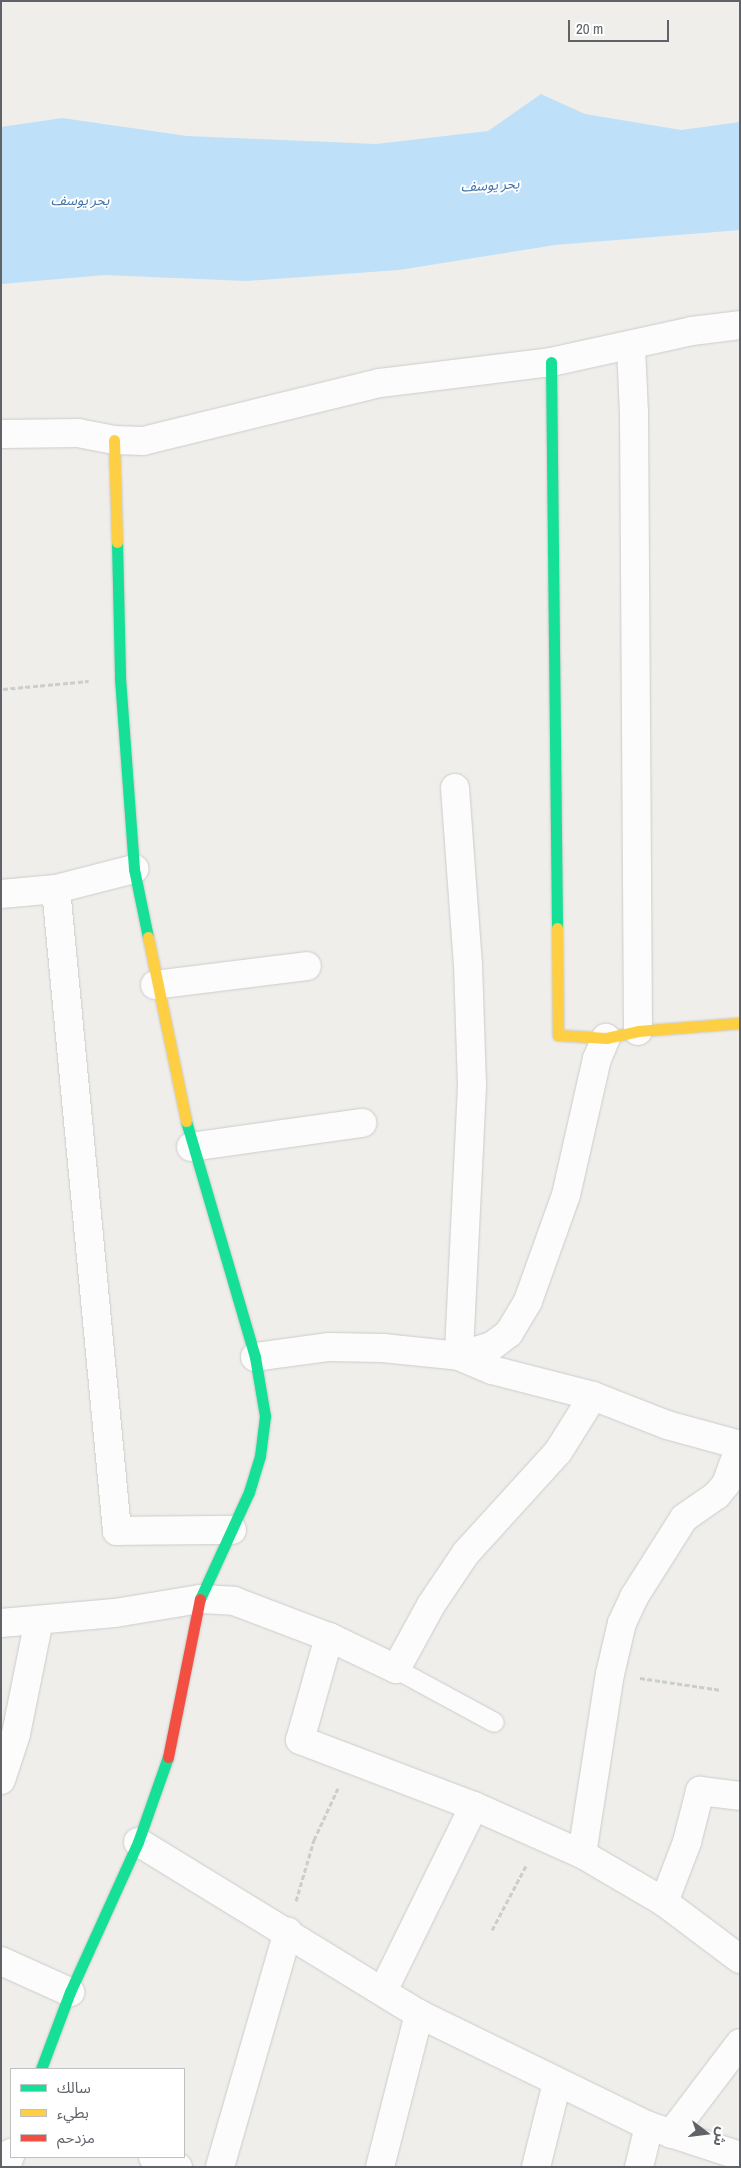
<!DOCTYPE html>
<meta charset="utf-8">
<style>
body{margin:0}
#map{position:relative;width:741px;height:2168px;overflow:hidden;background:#efeeea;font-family:"Archivo Narrow","Noto Sans Arabic",sans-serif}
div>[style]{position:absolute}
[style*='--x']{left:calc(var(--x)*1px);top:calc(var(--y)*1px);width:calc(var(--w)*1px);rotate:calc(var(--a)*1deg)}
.water>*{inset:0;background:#bfe0f9}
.path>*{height:3px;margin-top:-1.5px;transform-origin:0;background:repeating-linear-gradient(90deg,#cacfcc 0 5px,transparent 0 7.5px)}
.roads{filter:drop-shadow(0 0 1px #cbcccc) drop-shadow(0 0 1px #cbcccc)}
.lane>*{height:19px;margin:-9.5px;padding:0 9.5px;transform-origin:9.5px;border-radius:9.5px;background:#fdfcfc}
.street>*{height:28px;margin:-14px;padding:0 14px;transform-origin:14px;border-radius:14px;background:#fdfcfc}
.fast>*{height:11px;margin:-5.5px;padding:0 5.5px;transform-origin:5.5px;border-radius:5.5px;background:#16e098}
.slow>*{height:11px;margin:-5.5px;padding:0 5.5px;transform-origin:5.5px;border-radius:5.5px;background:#ffcf43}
.jam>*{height:11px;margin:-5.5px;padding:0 5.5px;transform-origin:5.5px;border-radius:5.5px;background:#f24e42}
span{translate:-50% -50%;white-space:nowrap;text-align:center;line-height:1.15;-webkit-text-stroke:4px #fff;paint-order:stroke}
.water-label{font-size:14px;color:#4174aa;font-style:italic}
.frame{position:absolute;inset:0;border:2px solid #5f6368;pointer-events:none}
.legend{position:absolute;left:10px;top:2068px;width:175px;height:90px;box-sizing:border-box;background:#fff;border:1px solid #bfc1c3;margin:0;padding:6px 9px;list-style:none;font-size:15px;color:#5f6368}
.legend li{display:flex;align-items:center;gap:10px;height:25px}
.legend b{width:25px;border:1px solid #bfc1c3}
.north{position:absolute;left:681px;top:2108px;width:50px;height:50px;-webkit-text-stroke:4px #fff;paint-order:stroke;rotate:105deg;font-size:14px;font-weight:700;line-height:20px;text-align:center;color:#5f6368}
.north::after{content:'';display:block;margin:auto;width:18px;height:22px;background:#5f6368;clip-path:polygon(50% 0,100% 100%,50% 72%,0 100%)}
.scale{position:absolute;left:568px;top:20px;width:101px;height:22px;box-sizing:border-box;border:2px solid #5f6368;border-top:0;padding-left:6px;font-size:15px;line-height:18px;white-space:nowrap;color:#5f6368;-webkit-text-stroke:4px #fff;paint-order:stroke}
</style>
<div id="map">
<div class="water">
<div style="clip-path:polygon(541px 94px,585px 114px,681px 130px,740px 122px,740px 230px,555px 245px,399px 270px,246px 281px,105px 275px,1px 284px,1px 127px,62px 118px,187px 136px,376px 144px,488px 131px)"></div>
</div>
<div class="path">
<div style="--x:3;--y:689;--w:86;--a:-5.3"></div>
<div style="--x:640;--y:1678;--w:82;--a:8.4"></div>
<div style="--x:296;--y:1901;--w:64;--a:-73.6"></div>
<div style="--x:314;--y:1840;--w:57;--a:-65.2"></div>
<div style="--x:492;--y:1930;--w:75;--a:-62.1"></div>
</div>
<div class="roads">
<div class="lane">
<div style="--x:396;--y:1669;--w:111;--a:28.4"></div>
</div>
<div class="street">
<div style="--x:631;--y:347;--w:65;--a:87.4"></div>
<div style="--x:634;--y:412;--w:619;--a:89.63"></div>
<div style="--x:1;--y:434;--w:77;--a:-0.7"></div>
<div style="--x:78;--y:433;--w:37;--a:11"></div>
<div style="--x:114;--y:440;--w:29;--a:2"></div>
<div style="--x:143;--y:441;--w:244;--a:-13.8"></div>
<div style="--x:380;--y:383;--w:172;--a:-7"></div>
<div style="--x:551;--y:362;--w:144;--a:-12.4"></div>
<div style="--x:692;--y:331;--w:48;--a:-7.1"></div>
<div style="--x:455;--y:788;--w:177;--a:85.8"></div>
<div style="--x:468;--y:965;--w:121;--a:88.1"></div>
<div style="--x:472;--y:1086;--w:270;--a:92.8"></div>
<div style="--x:56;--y:889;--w:645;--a:84.57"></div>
<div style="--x:117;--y:1531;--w:115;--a:-0.5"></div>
<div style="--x:1;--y:894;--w:55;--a:-5.2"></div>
<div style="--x:56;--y:889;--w:81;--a:-14.4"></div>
<div style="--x:155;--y:985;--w:153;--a:-7.1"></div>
<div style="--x:191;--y:1147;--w:173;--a:-8"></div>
<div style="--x:459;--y:1356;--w:34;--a:-17"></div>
<div style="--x:492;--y:1346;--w:21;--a:-37"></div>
<div style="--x:509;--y:1333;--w:37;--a:-59"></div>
<div style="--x:528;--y:1301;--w:113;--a:-70.3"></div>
<div style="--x:566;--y:1195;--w:139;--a:-77.2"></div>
<div style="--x:597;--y:1059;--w:23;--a:-67"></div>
<div style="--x:255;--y:1357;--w:75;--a:-7.7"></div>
<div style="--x:329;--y:1347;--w:54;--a:1.1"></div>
<div style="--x:383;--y:1348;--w:76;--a:6"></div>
<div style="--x:459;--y:1356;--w:36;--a:23"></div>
<div style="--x:492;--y:1370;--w:104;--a:14.4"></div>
<div style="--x:593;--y:1396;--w:79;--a:21.4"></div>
<div style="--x:667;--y:1425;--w:76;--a:15.3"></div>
<div style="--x:1;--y:1623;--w:114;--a:-5"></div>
<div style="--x:115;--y:1613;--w:86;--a:-9.4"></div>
<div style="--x:200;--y:1599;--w:34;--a:3"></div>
<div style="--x:234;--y:1601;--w:102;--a:20.8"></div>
<div style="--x:329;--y:1637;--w:74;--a:25.5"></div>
<div style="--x:396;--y:1669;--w:73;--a:-61.3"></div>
<div style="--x:431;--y:1605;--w:63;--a:-56.1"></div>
<div style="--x:466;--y:1553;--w:137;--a:-47.7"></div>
<div style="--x:558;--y:1452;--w:66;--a:-58"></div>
<div style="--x:329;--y:1637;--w:107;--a:105.7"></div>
<div style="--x:300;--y:1740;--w:186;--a:20.8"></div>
<div style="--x:474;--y:1806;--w:118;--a:24"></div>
<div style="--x:582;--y:1854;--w:95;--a:30.3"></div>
<div style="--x:664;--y:1902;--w:95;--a:36.9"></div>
<div style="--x:1;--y:1780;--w:48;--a:-71.9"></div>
<div style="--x:16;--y:1734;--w:116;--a:-78.6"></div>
<div style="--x:138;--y:1842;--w:329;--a:31.5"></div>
<div style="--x:419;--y:2014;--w:256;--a:26"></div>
<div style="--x:649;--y:2126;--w:96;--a:18.2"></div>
<div style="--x:582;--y:1854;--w:182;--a:-81.2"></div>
<div style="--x:610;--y:1674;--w:52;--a:-76.8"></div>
<div style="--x:622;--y:1623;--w:29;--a:-65"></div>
<div style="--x:634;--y:1597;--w:93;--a:-57.7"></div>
<div style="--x:684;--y:1518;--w:40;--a:-34.9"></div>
<div style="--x:717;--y:1495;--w:14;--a:-51"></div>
<div style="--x:726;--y:1484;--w:40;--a:-69.8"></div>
<div style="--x:664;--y:1902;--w:64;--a:-69"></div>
<div style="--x:687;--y:1842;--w:53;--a:-75.7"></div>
<div style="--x:700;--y:1791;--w:40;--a:7.1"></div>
<div style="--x:1;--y:1961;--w:76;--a:24.2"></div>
<div style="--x:383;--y:1991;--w:206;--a:-63.8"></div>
<div style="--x:671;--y:2134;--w:114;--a:-52.8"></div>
<div style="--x:153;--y:2157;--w:27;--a:22"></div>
<div style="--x:6;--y:2167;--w:15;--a:-70"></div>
<div style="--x:220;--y:2167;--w:245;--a:-73.9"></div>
<div style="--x:380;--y:2167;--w:158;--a:-75.7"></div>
<div style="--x:536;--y:2167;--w:87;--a:-76"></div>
<div style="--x:639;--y:2167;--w:42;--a:-76.3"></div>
</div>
<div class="fast">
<div style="--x:551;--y:362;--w:566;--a:89.39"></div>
<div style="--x:117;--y:542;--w:136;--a:88.7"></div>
<div style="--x:120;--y:678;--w:192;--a:85.8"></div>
<div style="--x:134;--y:869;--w:69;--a:78.4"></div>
<div style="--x:186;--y:1121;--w:246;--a:73.7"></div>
<div style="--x:255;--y:1357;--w:60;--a:80.4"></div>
<div style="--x:265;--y:1416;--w:40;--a:97.1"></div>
<div style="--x:260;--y:1456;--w:38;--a:107"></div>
<div style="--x:249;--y:1492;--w:118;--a:114.6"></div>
<div style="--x:41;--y:2069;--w:82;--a:-69.4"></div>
<div style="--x:70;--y:1992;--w:165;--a:-65.6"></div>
<div style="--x:138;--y:1842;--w:90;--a:-70.6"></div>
</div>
<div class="slow">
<div style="--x:114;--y:440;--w:102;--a:88.3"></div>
<div style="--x:557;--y:928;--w:107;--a:89.5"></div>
<div style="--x:558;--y:1035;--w:48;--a:3.6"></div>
<div style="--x:606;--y:1038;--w:33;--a:-12"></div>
<div style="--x:638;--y:1031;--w:102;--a:-4.5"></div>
<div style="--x:148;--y:937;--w:188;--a:78.3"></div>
</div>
<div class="jam">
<div style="--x:168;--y:1757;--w:161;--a:-78.6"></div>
</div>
</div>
<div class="water-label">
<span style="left:490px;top:185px;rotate:-3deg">بحر يوسف</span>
<span style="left:80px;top:200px">بحر يوسف</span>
</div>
<div class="frame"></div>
<ul class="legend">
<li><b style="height:6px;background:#16e098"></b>سالك</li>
<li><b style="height:6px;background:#ffcf43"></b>بطيء</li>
<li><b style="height:6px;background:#f24e42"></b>مزدحم</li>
</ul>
<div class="north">ش</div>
<div class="scale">20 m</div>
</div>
